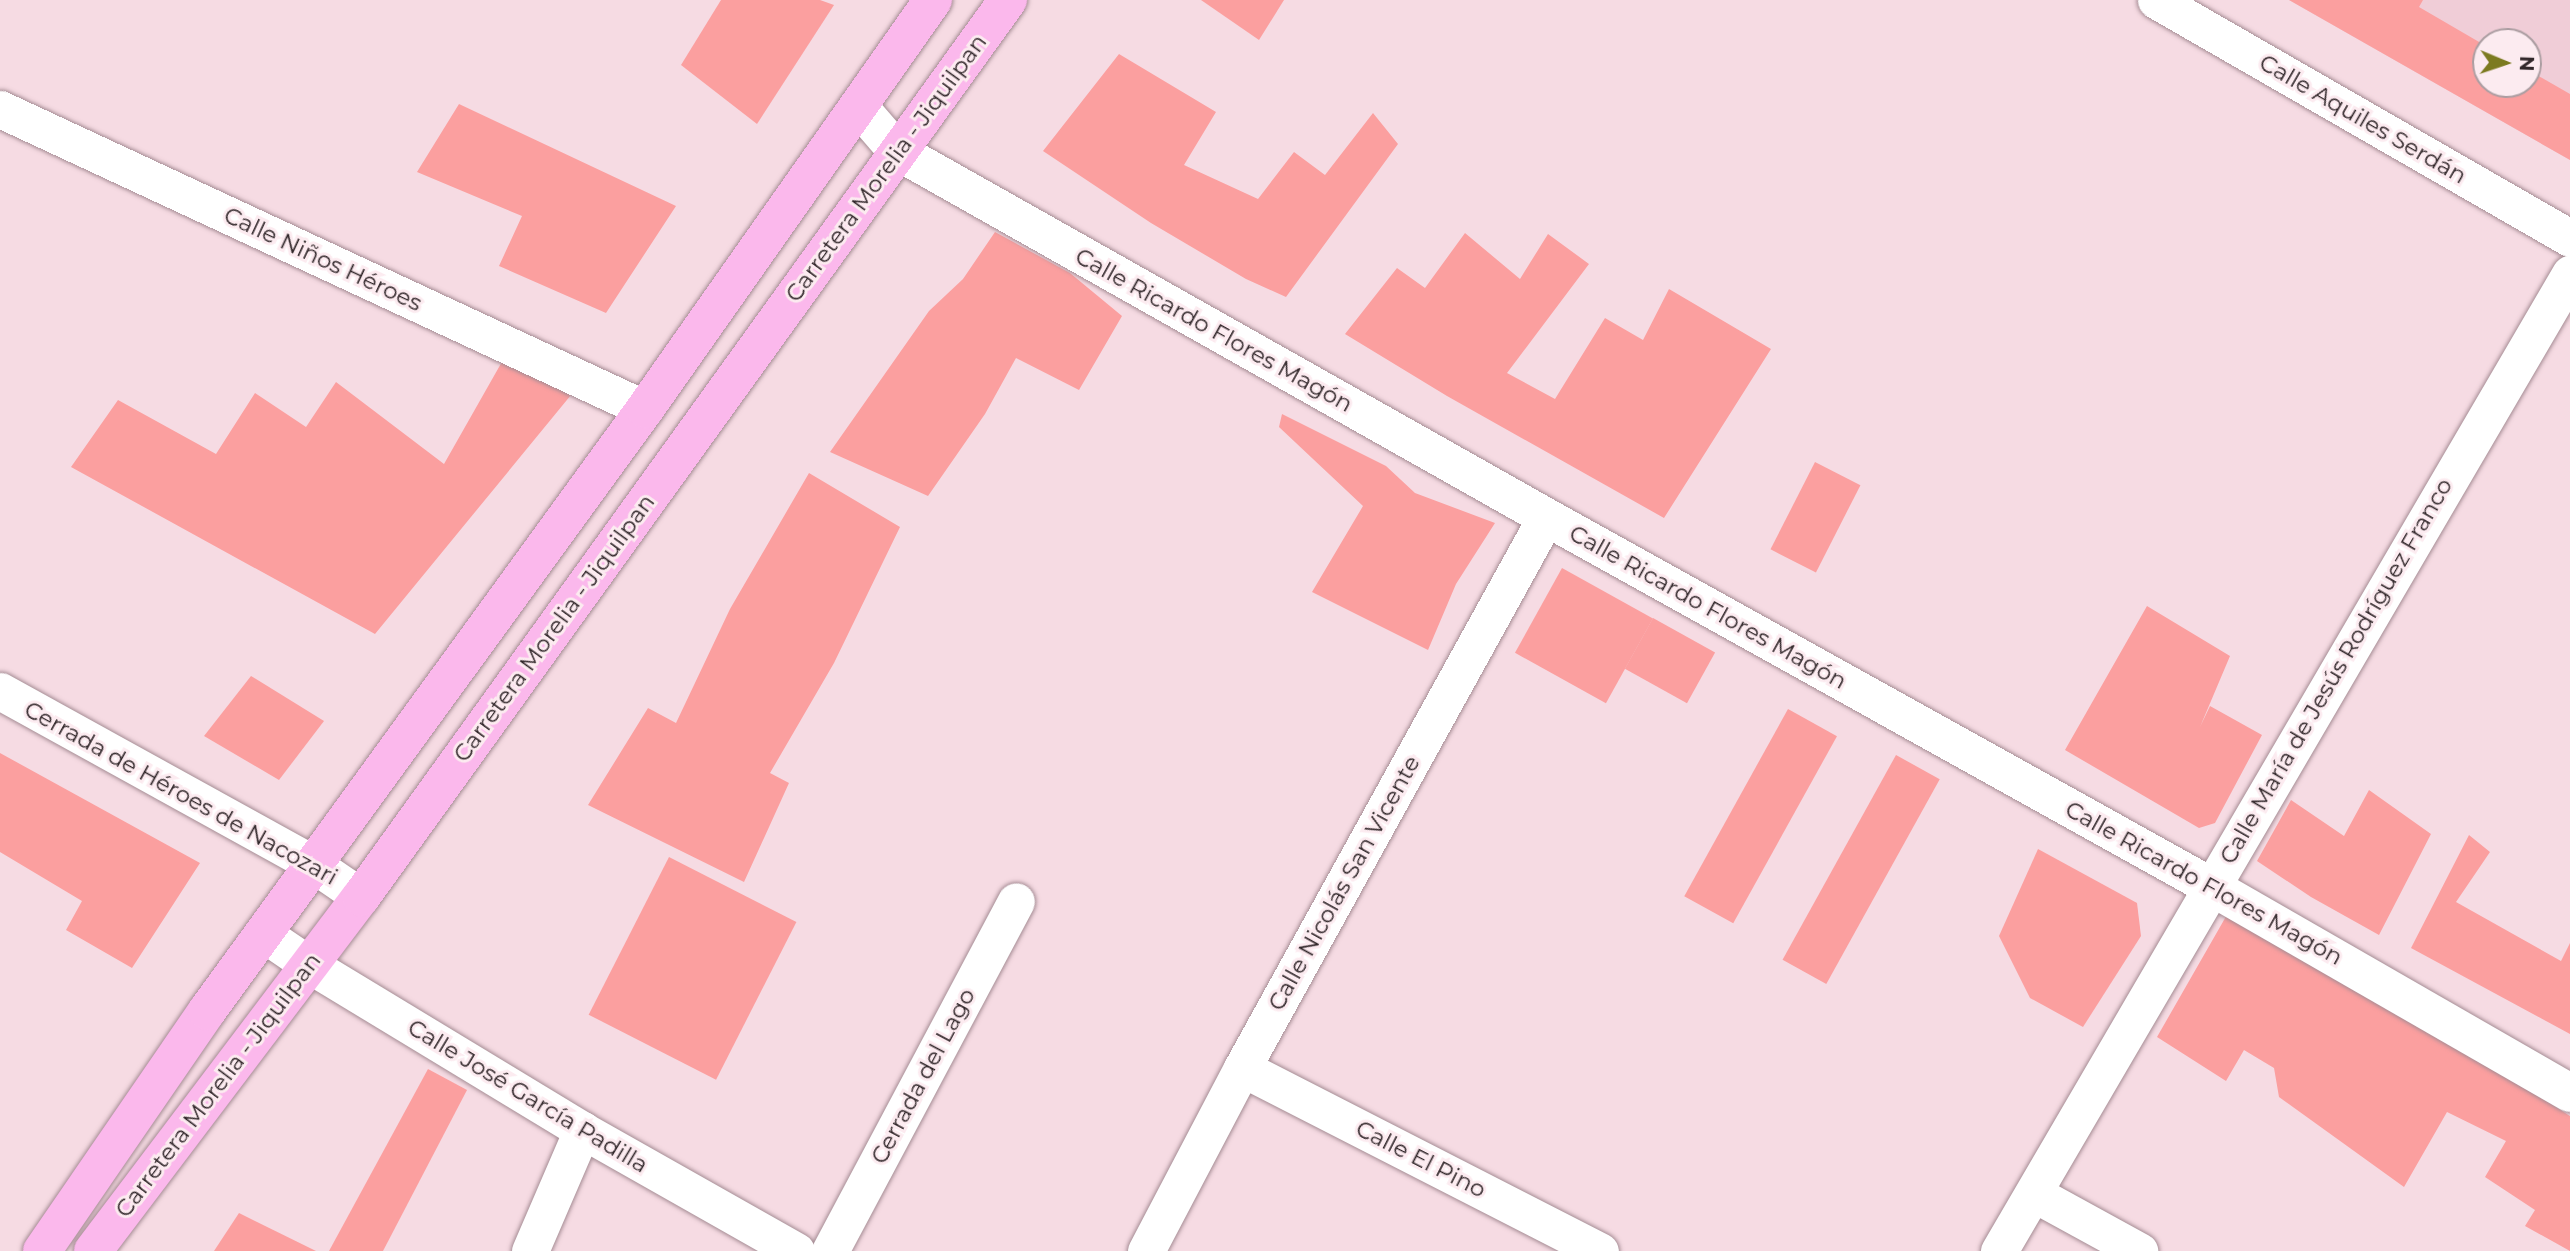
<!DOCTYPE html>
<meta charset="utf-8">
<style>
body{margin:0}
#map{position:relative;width:2570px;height:1251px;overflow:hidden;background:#f6dbe3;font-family:Montserrat,sans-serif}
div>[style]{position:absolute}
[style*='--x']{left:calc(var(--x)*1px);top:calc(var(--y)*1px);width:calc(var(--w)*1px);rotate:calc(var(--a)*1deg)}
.built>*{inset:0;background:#f0cdd7}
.building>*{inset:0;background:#fb9f9f;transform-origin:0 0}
.roads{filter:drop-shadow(0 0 2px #a58c94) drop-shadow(0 0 2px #a58c94)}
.minor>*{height:37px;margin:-18.5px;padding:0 18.5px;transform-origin:18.5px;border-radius:18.5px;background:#fff}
.tertiary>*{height:38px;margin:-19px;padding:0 19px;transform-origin:19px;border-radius:19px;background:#fff}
.primary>*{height:38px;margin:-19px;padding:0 19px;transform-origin:19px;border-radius:19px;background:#fbb8ec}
span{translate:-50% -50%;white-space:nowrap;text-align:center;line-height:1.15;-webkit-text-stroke:6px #fcebf0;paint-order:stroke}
.street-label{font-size:23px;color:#31272a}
.north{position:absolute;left:2472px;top:28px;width:70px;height:70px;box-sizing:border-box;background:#fcebf0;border:2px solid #ab9da1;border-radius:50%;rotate:92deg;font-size:19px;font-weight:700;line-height:28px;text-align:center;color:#31272a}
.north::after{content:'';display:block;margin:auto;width:24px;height:32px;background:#7c7a20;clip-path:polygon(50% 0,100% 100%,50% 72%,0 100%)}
</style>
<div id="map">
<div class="built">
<div style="clip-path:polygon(evenodd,2289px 0,2570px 0,2570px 160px,2289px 0,2486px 42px,2528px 42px,2528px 84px,2486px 84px,2486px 42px)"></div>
</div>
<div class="building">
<div style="clip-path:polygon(721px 0,820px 0,834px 5px,757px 124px,681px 65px)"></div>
<div style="clip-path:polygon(1201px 0,1284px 0,1259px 40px)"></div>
<div style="clip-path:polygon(2289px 0,2423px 0,2419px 7px,2486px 46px,2486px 84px,2528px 84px,2528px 70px,2570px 94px,2570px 160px)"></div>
<div style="clip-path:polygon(1119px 54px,1216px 112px,1184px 165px,1258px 199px,1294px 152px,1325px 175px,1373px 113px,1398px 144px,1286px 297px,1246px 279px,1151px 223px,1043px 151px)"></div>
<div style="clip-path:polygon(459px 104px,676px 206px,606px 313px,499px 266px,522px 216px,417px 172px)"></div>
<div style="clip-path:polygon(995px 232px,1070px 273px,1122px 316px,1079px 390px,1016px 358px,985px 414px,928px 496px,830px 452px,929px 311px,963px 279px)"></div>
<div style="clip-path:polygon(1465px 233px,1520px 279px,1548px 234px,1589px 264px,1507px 373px,1555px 399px,1605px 318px,1643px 340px,1669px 289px,1771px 349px,1664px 518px,1447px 396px,1345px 334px,1397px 268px,1425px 288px)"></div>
<div style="clip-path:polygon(503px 360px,571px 395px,375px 634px,71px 467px,118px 400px,216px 454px,255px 393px,306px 427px,336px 382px,444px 464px)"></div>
<div style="clip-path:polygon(1282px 414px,1386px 466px,1415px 493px,1495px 523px,1456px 584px,1428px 650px,1312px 592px,1363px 506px,1279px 427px)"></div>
<div style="left:1815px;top:462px;width:51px;height:98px;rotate:27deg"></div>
<div style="clip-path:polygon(809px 473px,900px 527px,834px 663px,770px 773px,789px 783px,744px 882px,588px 805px,648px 708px,676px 723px,730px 609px)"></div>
<div style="left:1562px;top:568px;width:104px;height:97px;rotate:29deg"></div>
<div style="clip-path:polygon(2147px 606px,2230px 656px,2200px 727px,2210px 706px,2262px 735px,2215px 823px,2199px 828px,2065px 750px)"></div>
<div style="left:1653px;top:618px;width:71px;height:58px;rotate:29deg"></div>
<div style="clip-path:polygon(251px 676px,324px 721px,279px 780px,204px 736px)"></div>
<div style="left:1788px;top:709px;width:56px;height:214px;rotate:29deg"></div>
<div style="clip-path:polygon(0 753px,200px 863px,132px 968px,66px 930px,82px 901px,0 852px)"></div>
<div style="left:1896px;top:755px;width:50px;height:234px;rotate:29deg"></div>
<div style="clip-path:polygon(2369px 790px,2431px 834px,2379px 935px,2311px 897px,2257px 861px,2291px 800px,2344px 836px)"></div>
<div style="clip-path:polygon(2469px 835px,2490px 852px,2456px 902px,2561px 961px,2570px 943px,2570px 1034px,2411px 948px)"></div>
<div style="clip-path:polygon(2038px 849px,2137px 903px,2141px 936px,2083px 1027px,2030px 998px,1999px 936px)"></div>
<div style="left:669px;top:857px;width:143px;height:177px;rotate:27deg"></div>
<div style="clip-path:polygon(2228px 913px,2452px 1042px,2570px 1116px,2570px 1251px,2525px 1226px,2535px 1210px,2485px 1177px,2506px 1141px,2447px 1112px,2404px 1187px,2279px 1097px,2274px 1068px,2244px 1050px,2226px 1081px,2157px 1037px)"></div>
<div style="clip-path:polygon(428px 1069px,467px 1090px,383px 1251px,329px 1251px)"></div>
<div style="clip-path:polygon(239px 1213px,316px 1251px,214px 1251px)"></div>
</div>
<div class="roads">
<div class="minor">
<div style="--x:2156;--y:0;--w:478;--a:29.9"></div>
<div style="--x:0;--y:109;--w:711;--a:24.94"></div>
<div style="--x:0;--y:691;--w:358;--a:28.9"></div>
<div style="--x:313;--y:864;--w:58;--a:34.5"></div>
<div style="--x:264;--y:934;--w:53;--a:34.3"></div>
<div style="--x:308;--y:964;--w:320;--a:31.2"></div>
<div style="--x:582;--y:1130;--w:246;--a:29.5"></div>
<div style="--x:1242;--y:1068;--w:402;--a:27.1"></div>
<div style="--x:2035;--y:1194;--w:119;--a:28.7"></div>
<div style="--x:530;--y:1251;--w:132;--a:-66.7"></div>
<div style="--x:830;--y:1251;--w:396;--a:-62"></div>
<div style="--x:1146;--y:1251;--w:207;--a:-62.3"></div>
<div style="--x:1242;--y:1068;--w:629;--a:-61.11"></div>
<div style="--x:1999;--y:1251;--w:1132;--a:-59.7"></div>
</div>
<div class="tertiary">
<div style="--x:859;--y:107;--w:58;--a:49.2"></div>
<div style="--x:897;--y:151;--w:745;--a:29.42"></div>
<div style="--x:1546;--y:517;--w:760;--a:29.06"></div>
<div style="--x:2210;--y:886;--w:415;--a:29.9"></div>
</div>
<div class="primary">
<div style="--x:42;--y:1251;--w:291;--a:-55.5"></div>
<div style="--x:207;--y:1011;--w:744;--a:-53.96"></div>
<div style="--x:645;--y:409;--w:500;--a:-54.85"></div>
<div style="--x:93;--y:1251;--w:444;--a:-52.9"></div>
<div style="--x:361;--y:897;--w:1106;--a:-54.2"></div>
</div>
</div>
<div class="street-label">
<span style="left:2363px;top:119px;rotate:30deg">Calle Aquiles Serdán</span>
<span style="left:886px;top:168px;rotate:-54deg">Carretera Morelia - Jiquilpan</span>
<span style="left:323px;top:259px;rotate:25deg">Calle Niños Héroes</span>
<span style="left:1214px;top:330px;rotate:29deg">Calle Ricardo Flores Magón</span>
<span style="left:1708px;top:607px;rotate:29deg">Calle Ricardo Flores Magón</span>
<span style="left:554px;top:628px;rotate:-54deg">Carretera Morelia - Jiquilpan</span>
<span style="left:2336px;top:671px;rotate:-60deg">Calle María de Jesús Rodríguez Franco</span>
<span style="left:181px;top:793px;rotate:29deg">Cerrada de Héroes de Nacozari</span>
<span style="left:1344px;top:883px;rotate:-61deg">Calle Nicolás San Vicente</span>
<span style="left:2204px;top:883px;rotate:29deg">Calle Ricardo Flores Magón</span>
<span style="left:923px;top:1076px;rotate:-62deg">Cerrada del Lago</span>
<span style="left:218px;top:1085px;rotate:-53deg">Carretera Morelia - Jiquilpan</span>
<span style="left:528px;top:1096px;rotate:31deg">Calle José García Padilla</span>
<span style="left:1421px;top:1159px;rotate:27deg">Calle El Pino</span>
</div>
<div class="north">N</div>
</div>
